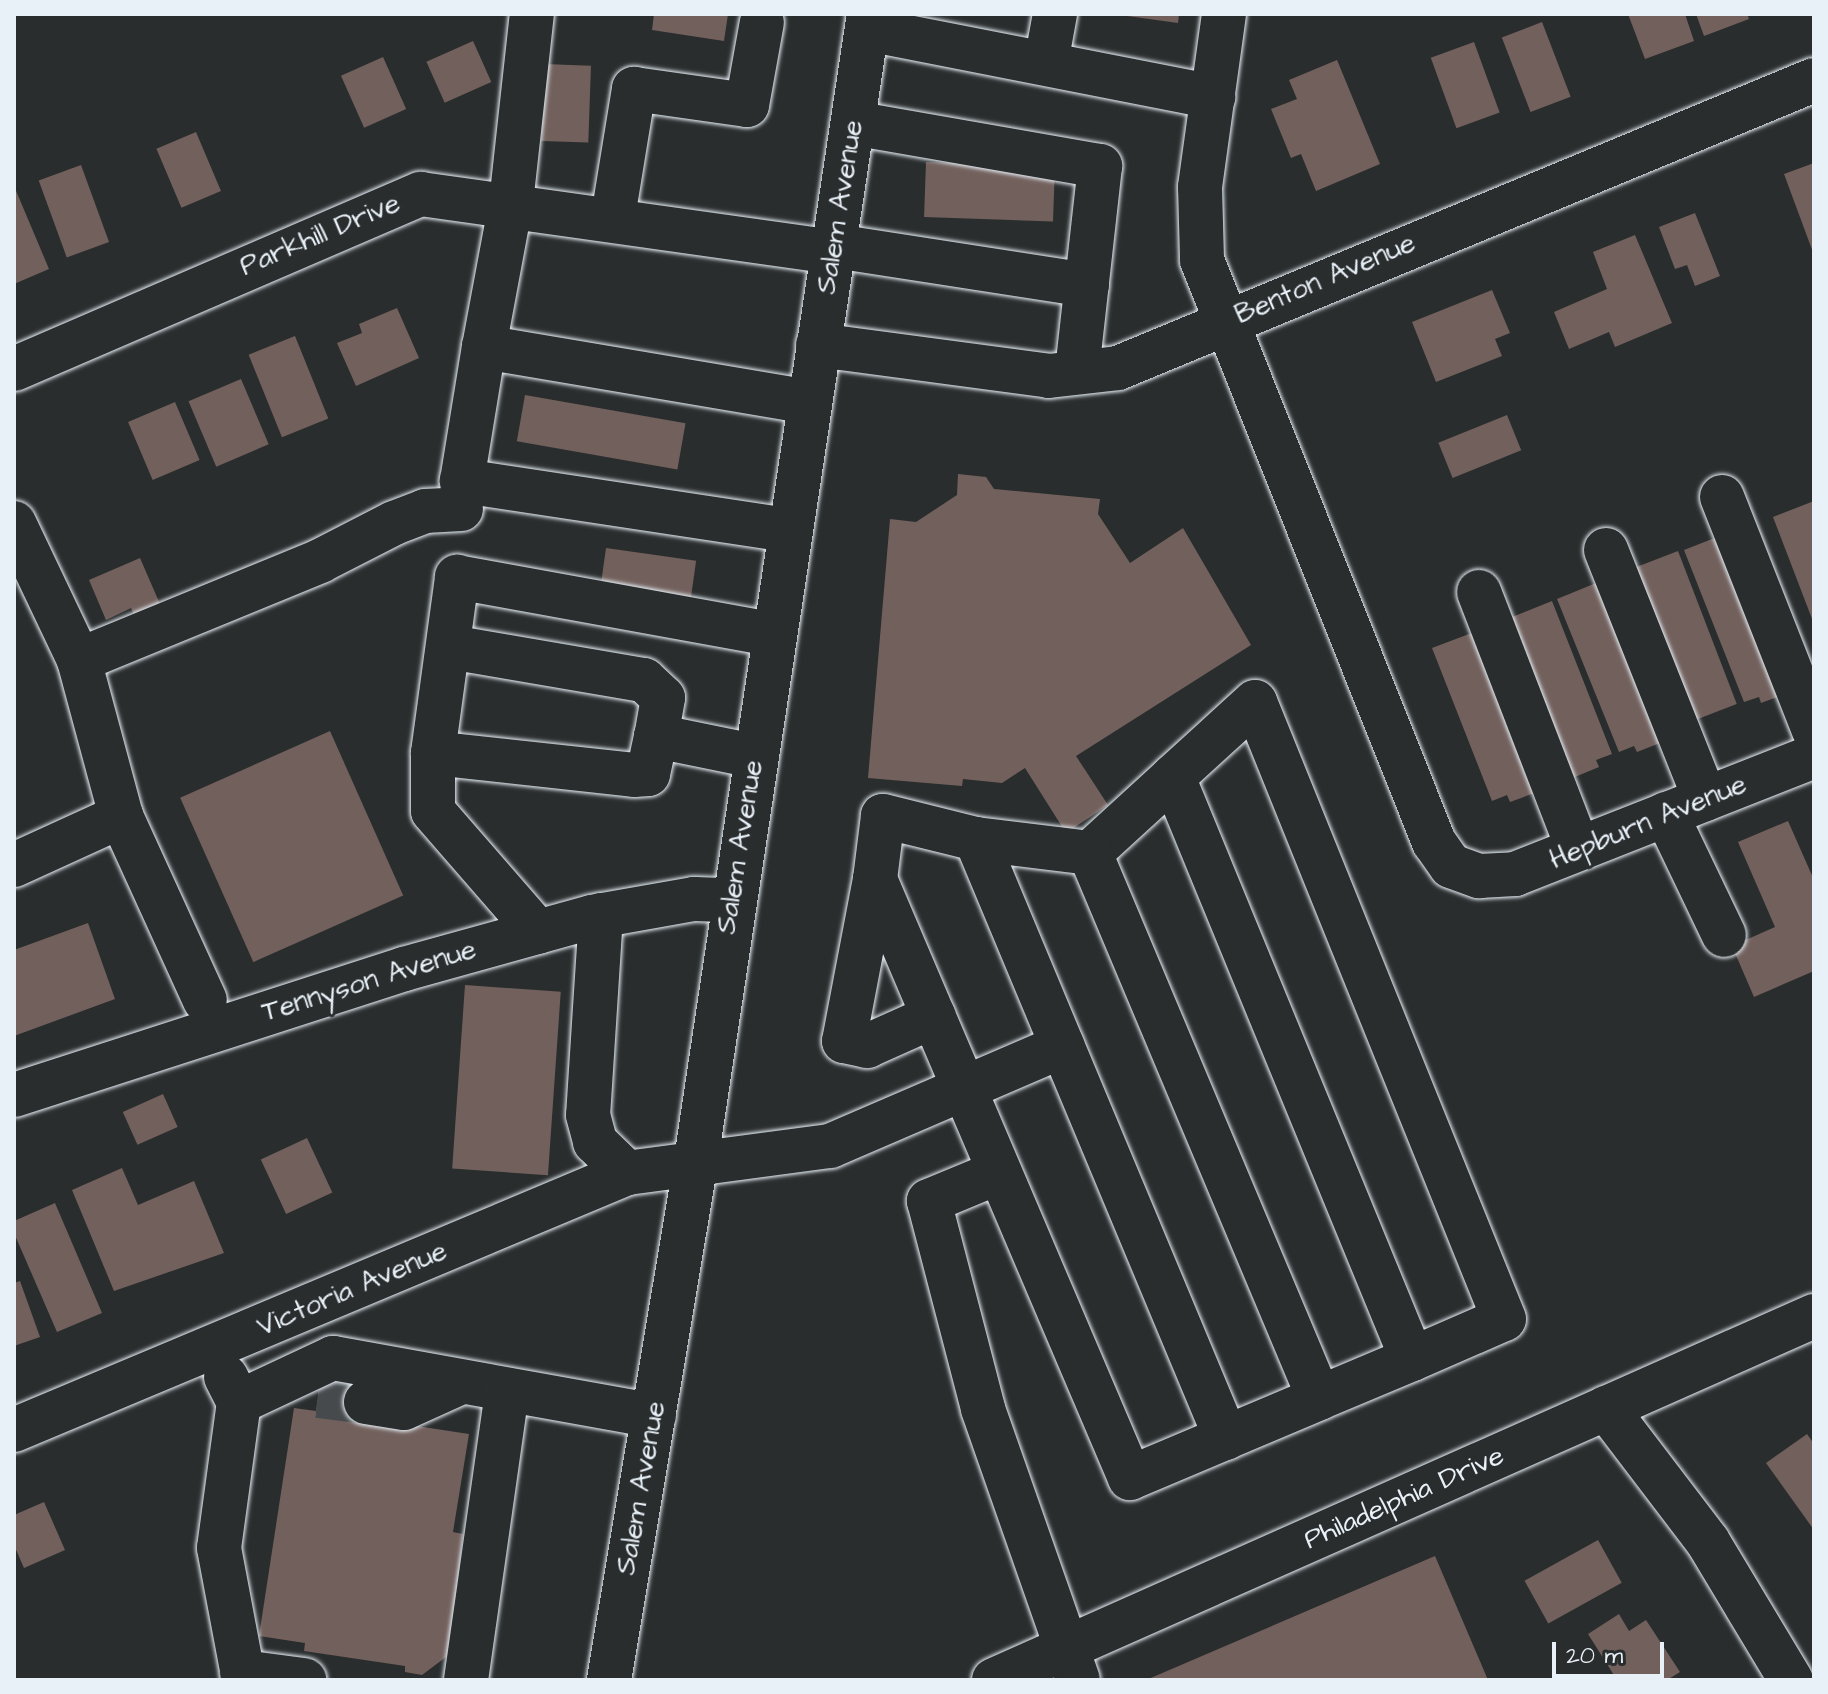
<!DOCTYPE html>
<style>
body{margin:0}
#map{position:relative;width:1828px;height:1694px;overflow:hidden;background:#2a2d2e;font-family:"Architects Daughter",sans-serif}
div>[style]{position:absolute}
[style*='--x']{left:calc(var(--x)*1px);top:calc(var(--y)*1px);width:calc(var(--w)*1px);rotate:calc(var(--a)*1deg)}
.building>*{inset:0;background:#72605c;transform-origin:0 0}
.minor-tunnel>*{height:44px;margin-top:-22px;transform-origin:0;background:repeating-linear-gradient(90deg,#464a4c 0 44px,transparent 0 66px)}
.roads{filter:drop-shadow(0 0 2px #e8f1f8) drop-shadow(0 0 2px #e8f1f8)}
.minor>*{height:44px;margin:-22px;padding:0 22px;transform-origin:22px;border-radius:22px;background:#2a2d2e}
.major>*{height:44px;margin:-22px;padding:0 22px;transform-origin:22px;border-radius:22px;background:#2a2d2e}
span{translate:-50% -50%;white-space:nowrap;text-align:center;line-height:1.15;-webkit-text-stroke:6px #2a2d2e;paint-order:stroke}
.street-label{font-size:28px;color:#e8f1f8}
.frame{position:absolute;inset:0;border:16px solid #e8f1f8;pointer-events:none}
.scale{position:absolute;left:1552px;top:1642px;width:112px;height:36px;box-sizing:border-box;border:4px solid #e8f1f8;border-top:0;padding-left:10px;font-size:24px;line-height:28px;white-space:nowrap;color:#e8f1f8;-webkit-text-stroke:6px #2a2d2e;paint-order:stroke}
</style>
<div id="map">
<div class="building">
<div style="clip-path:polygon(654px 14px,728px 14px,724px 41px,652px 30px)"></div>
<div style="clip-path:polygon(1113px 14px,1179px 14px,1178px 23px)"></div>
<div style="clip-path:polygon(1628px 14px,1685px 14px,1694px 41px,1645px 59px)"></div>
<div style="clip-path:polygon(1696px 14px,1747px 14px,1749px 19px,1704px 36px)"></div>
<div style="left:1542px;top:22px;width:80px;height:43px;rotate:69deg"></div>
<div style="left:473px;top:41px;width:45px;height:51px;rotate:66deg"></div>
<div style="left:1474px;top:42px;width:75px;height:46px;rotate:70deg"></div>
<div style="left:383px;top:57px;width:57px;height:46px;rotate:66deg"></div>
<div style="clip-path:polygon(1337px 60px,1380px 164px,1316px 191px,1301px 154px,1291px 158px,1271px 109px,1297px 99px,1289px 80px)"></div>
<div style="left:544px;top:64px;width:47px;height:77px;rotate:2deg"></div>
<div style="left:196px;top:132px;width:64px;height:43px;rotate:67deg"></div>
<div style="left:926px;top:162px;width:129px;height:55px;rotate:2deg"></div>
<div style="clip-path:polygon(1814px 163px,1814px 255px,1784px 174px)"></div>
<div style="left:81px;top:165px;width:82px;height:45px;rotate:70deg"></div>
<div style="clip-path:polygon(14px 186px,49px 269px,14px 284px)"></div>
<div style="clip-path:polygon(1695px 213px,1720px 276px,1695px 286px,1687px 265px,1675px 269px,1659px 227px)"></div>
<div style="clip-path:polygon(1635px 235px,1672px 323px,1615px 347px,1609px 332px,1569px 349px,1554px 312px,1607px 289px,1593px 252px)"></div>
<div style="clip-path:polygon(1492px 290px,1510px 333px,1495px 339px,1502px 356px,1436px 382px,1412px 322px)"></div>
<div style="clip-path:polygon(397px 308px,419px 358px,356px 386px,337px 343px,362px 333px,359px 324px)"></div>
<div style="left:295px;top:336px;width:89px;height:50px;rotate:68deg"></div>
<div style="left:241px;top:379px;width:71px;height:57px;rotate:67deg"></div>
<div style="left:525px;top:395px;width:163px;height:47px;rotate:10deg"></div>
<div style="left:175px;top:402px;width:63px;height:51px;rotate:67deg"></div>
<div style="left:1507px;top:415px;width:38px;height:74px;rotate:68deg"></div>
<div style="clip-path:polygon(958px 474px,986px 477px,994px 489px,1100px 499px,1098px 514px,1130px 563px,1183px 528px,1251px 645px,1076px 756px,1108px 805px,1066px 833px,1025px 768px,1002px 783px,963px 779px,962px 786px,868px 778px,890px 519px,916px 522px,957px 495px)"></div>
<div style="clip-path:polygon(1814px 501px,1814px 624px,1773px 517px)"></div>
<div style="clip-path:polygon(1730px 532px,1791px 692px,1761px 703px,1759px 697px,1744px 702px,1684px 550px)"></div>
<div style="left:606px;top:548px;width:91px;height:47px;rotate:8deg"></div>
<div style="left:1678px;top:551px;width:164px;height:48px;rotate:69deg"></div>
<div style="clip-path:polygon(140px 558px,163px 611px,137px 622px,131px 608px,106px 620px,89px 580px)"></div>
<div style="clip-path:polygon(1601px 581px,1665px 741px,1637px 752px,1634px 746px,1619px 752px,1557px 599px)"></div>
<div style="clip-path:polygon(1552px 601px,1612px 754px,1596px 760px,1599px 767px,1570px 779px,1507px 619px)"></div>
<div style="clip-path:polygon(1477px 631px,1540px 791px,1510px 802px,1507px 795px,1492px 801px,1432px 648px)"></div>
<div style="left:330px;top:731px;width:180px;height:164px;rotate:66deg"></div>
<div style="clip-path:polygon(1788px 821px,1814px 880px,1814px 971px,1754px 997px,1732px 946px,1775px 927px,1738px 842px)"></div>
<div style="clip-path:polygon(88px 923px,115px 999px,14px 1036px,14px 950px)"></div>
<div style="left:465px;top:985px;width:96px;height:184px;rotate:4deg"></div>
<div style="left:163px;top:1094px;width:36px;height:44px;rotate:66deg"></div>
<div style="left:307px;top:1138px;width:60px;height:51px;rotate:65deg"></div>
<div style="clip-path:polygon(122px 1168px,138px 1205px,194px 1181px,224px 1253px,114px 1291px,72px 1190px)"></div>
<div style="clip-path:polygon(55px 1203px,102px 1313px,57px 1332px,14px 1233px,14px 1221px)"></div>
<div style="clip-path:polygon(20px 1281px,40px 1337px,14px 1346px,14px 1283px)"></div>
<div style="clip-path:polygon(320px 1381px,368px 1387px,364px 1418px,469px 1434px,453px 1532px,463px 1534px,450px 1654px,422px 1675px,405px 1672px,405px 1666px,304px 1651px,305px 1643px,259px 1636px,294px 1408px,316px 1411px)"></div>
<div style="clip-path:polygon(1807px 1434px,1814px 1444px,1814px 1530px,1766px 1463px)"></div>
<div style="clip-path:polygon(44px 1502px,65px 1550px,24px 1568px,14px 1545px,14px 1515px)"></div>
<div style="left:1598px;top:1540px;width:49px;height:84px;rotate:61deg"></div>
<div style="clip-path:polygon(1435px 1556px,1488px 1680px,1146px 1680px)"></div>
<div style="clip-path:polygon(1619px 1614px,1629px 1631px,1646px 1620px,1680px 1672px,1667px 1680px,1617px 1680px,1588px 1634px)"></div>
</div>
<div class="minor-tunnel">
<div style="--x:318;--y:1396;--w:48;--a:7.1"></div>
</div>
<div class="roads">
<div class="minor">
<div style="--x:1224;--y:14;--w:175;--a:97.9"></div>
<div style="--x:1200;--y:187;--w:73;--a:88.4"></div>
<div style="--x:1202;--y:260;--w:627;--a:68.27"></div>
<div style="--x:1434;--y:842;--w:29;--a:55"></div>
<div style="--x:1451;--y:866;--w:30;--a:20"></div>
<div style="--x:1479;--y:876;--w:36;--a:-3"></div>
<div style="--x:1515;--y:874;--w:321;--a:-21.5"></div>
<div style="--x:867;--y:29;--w:353;--a:11.1"></div>
<div style="--x:1046;--y:63;--w:50;--a:-79.6"></div>
<div style="--x:853;--y:123;--w:251;--a:9.9"></div>
<div style="--x:1100;--y:166;--w:207;--a:96.4"></div>
<div style="--x:613;--y:217;--w:130;--a:-80.7"></div>
<div style="--x:634;--y:89;--w:114;--a:8.1"></div>
<div style="--x:747;--y:105;--w:84;--a:-79.8"></div>
<div style="--x:835;--y:246;--w:255;--a:8.8"></div>
<div style="--x:818;--y:345;--w:233;--a:7.6"></div>
<div style="--x:1049;--y:376;--w:69;--a:-6.6"></div>
<div style="--x:1118;--y:368;--w:753;--a:-22.48"></div>
<div style="--x:484;--y:347;--w:147;--a:-79.4"></div>
<div style="--x:511;--y:203;--w:190;--a:-83.7"></div>
<div style="--x:14;--y:369;--w:443;--a:-23.3"></div>
<div style="--x:421;--y:194;--w:417;--a:8"></div>
<div style="--x:1722;--y:497;--w:251;--a:68.5"></div>
<div style="--x:14;--y:523;--w:152;--a:64.6"></div>
<div style="--x:79;--y:660;--w:162;--a:74.9"></div>
<div style="--x:121;--y:816;--w:202;--a:65.5"></div>
<div style="--x:787;--y:530;--w:329;--a:-171.4"></div>
<div style="--x:462;--y:481;--w:136;--a:-80.7"></div>
<div style="--x:484;--y:347;--w:329;--a:9.6"></div>
<div style="--x:1606;--y:550;--w:268;--a:68.3"></div>
<div style="--x:1479;--y:592;--w:275;--a:68.9"></div>
<div style="--x:450;--y:647;--w:197;--a:9.7"></div>
<div style="--x:644;--y:680;--w:26;--a:43"></div>
<div style="--x:663;--y:698;--w:39;--a:100"></div>
<div style="--x:79;--y:660;--w:261;--a:-22.3"></div>
<div style="--x:320;--y:561;--w:83;--a:-27.2"></div>
<div style="--x:394;--y:523;--w:33;--a:-21"></div>
<div style="--x:425;--y:511;--w:36;--a:-3"></div>
<div style="--x:433;--y:753;--w:202;--a:6.2"></div>
<div style="--x:634;--y:775;--w:14;--a:-4"></div>
<div style="--x:648;--y:774;--w:39;--a:-78"></div>
<div style="--x:656;--y:736;--w:100;--a:11.5"></div>
<div style="--x:1173;--y:777;--w:113;--a:137.5"></div>
<div style="--x:1090;--y:853;--w:591;--a:67.21"></div>
<div style="--x:1666;--y:814;--w:134;--a:64.4"></div>
<div style="--x:976;--y:839;--w:96;--a:-166.1"></div>
<div style="--x:883;--y:816;--w:64;--a:97.2"></div>
<div style="--x:875;--y:879;--w:651;--a:66.94"></div>
<div style="--x:1130;--y:1478;--w:205;--a:-22.9"></div>
<div style="--x:1319;--y:1398;--w:101;--a:-22.8"></div>
<div style="--x:1412;--y:1359;--w:100;--a:-23.5"></div>
<div style="--x:1504;--y:1319;--w:665;--a:-111.98"></div>
<div style="--x:1255;--y:702;--w:111;--a:137.6"></div>
<div style="--x:1173;--y:777;--w:629;--a:67.67"></div>
<div style="--x:1090;--y:853;--w:115;--a:-173"></div>
<div style="--x:976;--y:839;--w:649;--a:67.35"></div>
<div style="--x:14;--y:865;--w:118;--a:-24.6"></div>
<div style="--x:875;--y:879;--w:165;--a:100.8"></div>
<div style="--x:844;--y:1041;--w:24;--a:12"></div>
<div style="--x:867;--y:1046;--w:73;--a:-24.1"></div>
<div style="--x:601;--y:915;--w:200;--a:93.7"></div>
<div style="--x:588;--y:1115;--w:28;--a:75"></div>
<div style="--x:595;--y:1142;--w:45;--a:44.1"></div>
<div style="--x:538;--y:932;--w:160;--a:-131"></div>
<div style="--x:433;--y:811;--w:58;--a:-90"></div>
<div style="--x:433;--y:753;--w:178;--a:-82.2"></div>
<div style="--x:457;--y:577;--w:320;--a:10.3"></div>
<div style="--x:14;--y:1095;--w:410;--a:-17.9"></div>
<div style="--x:404;--y:969;--w:195;--a:-15.5"></div>
<div style="--x:592;--y:917;--w:104;--a:-10"></div>
<div style="--x:694;--y:899;--w:37;--a:2"></div>
<div style="--x:999;--y:1172;--w:76;--a:157.5"></div>
<div style="--x:929;--y:1201;--w:215;--a:75.4"></div>
<div style="--x:983;--y:1409;--w:287;--a:70.7"></div>
<div style="--x:226;--y:1377;--w:28;--a:63"></div>
<div style="--x:239;--y:1402;--w:147;--a:97.8"></div>
<div style="--x:219;--y:1548;--w:134;--a:79.3"></div>
<div style="--x:239;--y:1402;--w:104;--a:-25.1"></div>
<div style="--x:333;--y:1358;--w:326;--a:10.2"></div>
<div style="--x:366;--y:1402;--w:38;--a:9"></div>
<div style="--x:404;--y:1408;--w:60;--a:-24.4"></div>
<div style="--x:1606;--y:1408;--w:168;--a:52.7"></div>
<div style="--x:1708;--y:1542;--w:161;--a:59"></div>
<div style="--x:14;--y:1430;--w:665;--a:-22.75"></div>
<div style="--x:627;--y:1173;--w:205;--a:-7.6"></div>
<div style="--x:830;--y:1146;--w:253;--a:-23.3"></div>
<div style="--x:242;--y:1672;--w:63;--a:7.4"></div>
<div style="--x:466;--y:1680;--w:290;--a:-81.9"></div>
</div>
<div class="major">
<div style="--x:609;--y:1680;--w:520;--a:-80.48"></div>
<div style="--x:695;--y:1167;--w:1166;--a:-81.42"></div>
<div style="--x:994;--y:1680;--w:897;--a:-23.94"></div>
</div>
</div>
<div class="street-label">
<span style="left:840px;top:207px;rotate:-81deg">Salem Avenue</span>
<span style="left:320px;top:235px;rotate:-23deg">Parkhill Drive</span>
<span style="left:1325px;top:279px;rotate:-23deg">Benton Avenue</span>
<span style="left:1648px;top:822px;rotate:-22deg">Hepburn Avenue</span>
<span style="left:740px;top:847px;rotate:-81deg">Salem Avenue</span>
<span style="left:369px;top:981px;rotate:-17deg">Tennyson Avenue</span>
<span style="left:352px;top:1289px;rotate:-23deg">Victoria Avenue</span>
<span style="left:641px;top:1488px;rotate:-80deg">Salem Avenue</span>
<span style="left:1404px;top:1498px;rotate:-24deg">Philadelphia Drive</span>
</div>
<div class="frame"></div>
<div class="scale">20 m</div>
</div>
